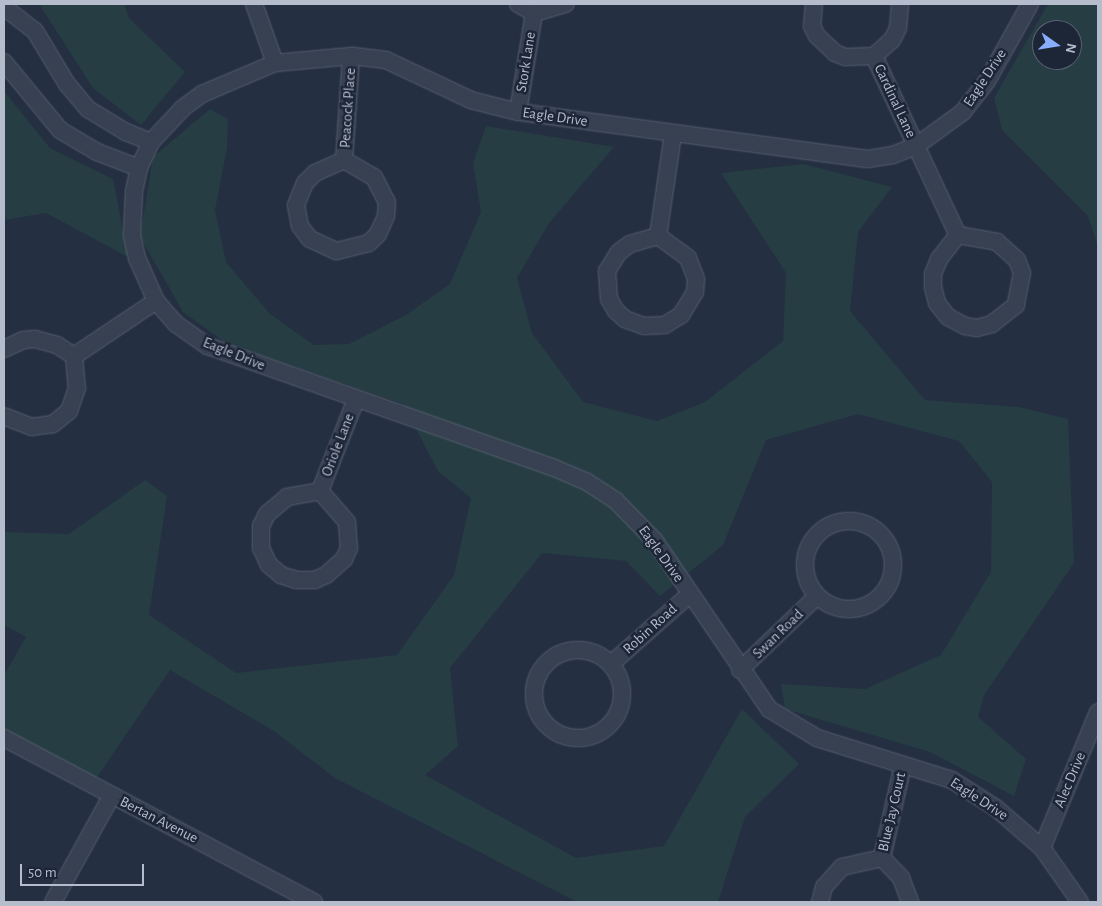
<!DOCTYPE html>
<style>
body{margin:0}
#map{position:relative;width:1102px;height:906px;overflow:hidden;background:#242f42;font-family:"Alegreya Sans",sans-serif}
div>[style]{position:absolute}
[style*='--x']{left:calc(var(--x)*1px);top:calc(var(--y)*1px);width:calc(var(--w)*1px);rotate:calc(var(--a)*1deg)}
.green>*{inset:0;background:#263d43}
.roads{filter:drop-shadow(0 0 1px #565f6f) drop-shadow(0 0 1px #565f6f)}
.minor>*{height:16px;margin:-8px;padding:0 8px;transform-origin:8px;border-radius:8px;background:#384152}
.minor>.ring{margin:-8px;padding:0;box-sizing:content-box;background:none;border:16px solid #384152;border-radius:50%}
span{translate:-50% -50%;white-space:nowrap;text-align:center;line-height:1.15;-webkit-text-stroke:5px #1d2637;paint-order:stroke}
.street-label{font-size:15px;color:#b5bccc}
.frame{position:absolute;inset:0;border:5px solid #b5bccc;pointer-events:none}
.north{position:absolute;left:1032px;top:20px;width:50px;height:50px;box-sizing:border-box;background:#1d2637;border:1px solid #5a6273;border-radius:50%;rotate:103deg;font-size:14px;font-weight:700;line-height:20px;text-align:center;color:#b5bccc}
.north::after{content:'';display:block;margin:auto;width:18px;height:22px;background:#88adfe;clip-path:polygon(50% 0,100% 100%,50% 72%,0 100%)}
.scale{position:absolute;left:20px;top:864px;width:124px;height:22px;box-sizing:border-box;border:2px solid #b5bccc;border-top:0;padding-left:6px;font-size:15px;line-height:18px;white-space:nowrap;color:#b5bccc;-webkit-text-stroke:4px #1d2637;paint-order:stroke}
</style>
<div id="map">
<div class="green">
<div style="clip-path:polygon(39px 4px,124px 4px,129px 18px,185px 72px,141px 125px,93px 88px)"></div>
<div style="clip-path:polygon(evenodd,1048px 4px,1098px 4px,1098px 247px,1088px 216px,1002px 130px,994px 98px,1048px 4px,1042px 30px,1072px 30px,1072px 60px,1042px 60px,1042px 30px)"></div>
<div style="clip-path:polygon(4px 91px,50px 148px,113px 179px,128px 257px,46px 213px,4px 220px)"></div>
<div style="clip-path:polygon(210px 109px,228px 119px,227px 148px,215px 210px,226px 262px,270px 314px,314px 345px,349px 344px,406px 315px,450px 284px,481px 212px,473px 163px,486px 126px,614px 147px,549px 223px,517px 278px,532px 333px,583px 402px,657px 421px,705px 402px,783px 341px,786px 273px,721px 173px,803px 164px,892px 187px,858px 232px,850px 311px,925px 400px,1019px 407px,1068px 419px,1074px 563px,984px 695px,978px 717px,1026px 759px,1014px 796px,930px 752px,785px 709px,781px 684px,865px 689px,941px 655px,991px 572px,992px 482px,959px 441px,858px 414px,766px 440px,723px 545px,660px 596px,626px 561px,542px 553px,450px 668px,458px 746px,425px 775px,576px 858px,664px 846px,742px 709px,799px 764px,745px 817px,718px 902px,577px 902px,335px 778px,274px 731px,170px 670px,91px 786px,4px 739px,4px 675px,26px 637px,4px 625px,4px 532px,69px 534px,145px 480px,167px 496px,149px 615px,236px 673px,397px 655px,454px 575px,471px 498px,438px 471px,403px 404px,226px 343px,183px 312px,140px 237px,153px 157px)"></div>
</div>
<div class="roads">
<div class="minor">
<div style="--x:254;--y:4;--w:63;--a:70.4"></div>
<div style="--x:518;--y:4;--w:18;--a:29"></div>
<div style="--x:534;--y:13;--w:33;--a:-16"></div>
<div style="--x:814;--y:4;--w:22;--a:95"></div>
<div style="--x:812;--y:26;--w:11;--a:63"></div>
<div style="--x:817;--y:36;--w:25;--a:43"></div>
<div style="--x:835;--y:53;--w:11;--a:22"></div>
<div style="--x:845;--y:57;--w:29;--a:-2"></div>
<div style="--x:874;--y:56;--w:24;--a:-42"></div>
<div style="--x:892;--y:40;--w:13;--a:-63"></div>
<div style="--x:898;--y:28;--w:24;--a:-85"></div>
<div style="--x:1030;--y:4;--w:88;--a:119.2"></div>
<div style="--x:987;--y:81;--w:39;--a:128"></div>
<div style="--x:963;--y:112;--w:58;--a:144.1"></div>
<div style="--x:916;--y:146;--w:25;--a:159"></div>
<div style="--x:893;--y:155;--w:26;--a:171"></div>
<div style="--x:867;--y:159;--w:352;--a:-172.3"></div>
<div style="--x:518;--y:112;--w:49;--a:-165.7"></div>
<div style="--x:471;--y:100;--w:94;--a:-154.8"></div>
<div style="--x:386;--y:60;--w:35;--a:-173"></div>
<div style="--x:351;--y:56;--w:76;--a:174.7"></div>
<div style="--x:275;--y:63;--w:79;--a:157"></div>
<div style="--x:202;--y:94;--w:24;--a:144"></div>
<div style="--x:183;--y:108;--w:47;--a:133.3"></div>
<div style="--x:151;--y:142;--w:29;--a:115"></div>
<div style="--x:139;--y:168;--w:25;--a:102"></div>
<div style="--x:134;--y:192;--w:43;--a:92.7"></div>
<div style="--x:132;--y:235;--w:24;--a:78"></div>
<div style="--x:137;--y:258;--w:47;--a:66.2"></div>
<div style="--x:156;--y:301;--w:30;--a:49"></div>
<div style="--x:176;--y:324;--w:39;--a:35"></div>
<div style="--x:208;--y:346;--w:365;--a:19.4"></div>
<div style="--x:552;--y:467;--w:38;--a:23"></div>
<div style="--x:587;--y:482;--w:35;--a:33"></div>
<div style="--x:616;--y:501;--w:56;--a:45.7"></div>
<div style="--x:655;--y:541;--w:203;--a:55.8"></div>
<div style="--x:769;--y:709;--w:56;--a:31.1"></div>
<div style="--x:817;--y:738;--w:141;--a:17.3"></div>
<div style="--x:952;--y:780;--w:52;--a:32.5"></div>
<div style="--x:996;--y:808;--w:61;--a:41"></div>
<div style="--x:1042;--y:848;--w:66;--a:54.9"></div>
<div style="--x:4;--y:7;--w:39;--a:38"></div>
<div style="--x:35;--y:31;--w:62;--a:58.9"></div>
<div style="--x:67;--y:84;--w:33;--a:50"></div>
<div style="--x:88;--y:109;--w:44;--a:31.2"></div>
<div style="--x:126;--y:132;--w:27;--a:22"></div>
<div style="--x:874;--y:56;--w:198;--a:64.9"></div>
<div style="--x:4;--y:62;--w:88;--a:50.5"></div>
<div style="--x:60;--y:130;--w:43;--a:30.7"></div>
<div style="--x:97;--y:152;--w:45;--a:20.9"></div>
<div style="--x:518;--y:112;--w:100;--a:-80.8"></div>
<div style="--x:344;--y:160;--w:34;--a:30"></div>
<div style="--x:374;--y:177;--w:28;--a:63"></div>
<div style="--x:387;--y:202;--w:14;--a:94"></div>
<div style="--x:386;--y:216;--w:20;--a:114"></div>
<div style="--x:378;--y:234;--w:13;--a:135"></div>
<div style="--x:369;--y:243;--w:34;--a:166"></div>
<div style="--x:336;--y:251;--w:29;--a:-155"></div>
<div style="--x:310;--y:239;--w:16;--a:-128"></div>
<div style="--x:300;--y:226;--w:21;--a:-101"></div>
<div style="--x:296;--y:205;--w:24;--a:-68"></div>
<div style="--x:305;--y:183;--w:14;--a:-45"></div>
<div style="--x:315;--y:173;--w:32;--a:-24"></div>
<div style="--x:344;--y:160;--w:104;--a:-86.1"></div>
<div style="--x:958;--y:235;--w:40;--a:10"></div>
<div style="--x:997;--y:242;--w:27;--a:42"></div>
<div style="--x:1017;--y:260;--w:14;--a:69"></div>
<div style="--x:1022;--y:273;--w:33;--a:101"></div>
<div style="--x:1016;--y:305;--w:31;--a:142"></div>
<div style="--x:992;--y:324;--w:16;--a:165"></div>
<div style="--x:977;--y:328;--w:12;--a:-171"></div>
<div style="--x:965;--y:326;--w:19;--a:-152"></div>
<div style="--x:948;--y:317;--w:18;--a:-128"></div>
<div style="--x:937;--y:303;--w:16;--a:-104"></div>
<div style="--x:933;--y:287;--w:13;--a:-90"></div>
<div style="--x:933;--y:274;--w:16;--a:-68"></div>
<div style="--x:939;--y:259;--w:31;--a:-52"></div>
<div style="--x:658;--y:236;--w:37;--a:36"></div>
<div style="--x:688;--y:258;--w:22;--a:69"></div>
<div style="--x:696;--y:279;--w:13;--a:94"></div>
<div style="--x:695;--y:292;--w:27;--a:121"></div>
<div style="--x:681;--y:315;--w:19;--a:148"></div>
<div style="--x:665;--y:325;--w:21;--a:177"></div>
<div style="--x:644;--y:326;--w:20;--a:-160"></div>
<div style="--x:625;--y:319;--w:12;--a:-138"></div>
<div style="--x:616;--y:311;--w:14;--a:-120"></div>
<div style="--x:609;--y:299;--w:28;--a:-94"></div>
<div style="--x:607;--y:271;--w:22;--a:-58"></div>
<div style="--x:619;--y:252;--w:14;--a:-36"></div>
<div style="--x:630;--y:244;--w:29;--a:-16"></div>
<div style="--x:658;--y:236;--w:102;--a:-81.6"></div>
<div style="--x:4;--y:349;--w:21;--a:-25"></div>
<div style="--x:23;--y:340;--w:12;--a:-5"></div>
<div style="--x:35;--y:339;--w:23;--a:15"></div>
<div style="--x:57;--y:345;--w:20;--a:33"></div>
<div style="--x:74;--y:356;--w:32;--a:85"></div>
<div style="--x:77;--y:388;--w:24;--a:109"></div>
<div style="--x:69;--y:411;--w:21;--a:141"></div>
<div style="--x:53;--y:424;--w:21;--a:172"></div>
<div style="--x:32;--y:427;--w:30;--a:-159"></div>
<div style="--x:74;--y:356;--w:99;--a:-33.9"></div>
<div style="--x:320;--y:491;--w:41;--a:48.9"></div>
<div style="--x:347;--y:522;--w:26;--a:86"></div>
<div style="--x:349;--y:548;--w:12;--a:114"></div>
<div style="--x:344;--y:559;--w:24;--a:138"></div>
<div style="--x:326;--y:575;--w:12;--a:156"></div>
<div style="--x:315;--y:580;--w:18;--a:180"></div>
<div style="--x:297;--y:580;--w:17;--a:-163"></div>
<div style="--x:281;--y:575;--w:16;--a:-140"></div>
<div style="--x:269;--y:565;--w:19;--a:-115"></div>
<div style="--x:261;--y:548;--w:22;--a:-90"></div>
<div style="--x:261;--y:526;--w:13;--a:-63"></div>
<div style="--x:267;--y:514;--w:26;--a:-40"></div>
<div style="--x:287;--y:497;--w:34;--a:-10"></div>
<div style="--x:320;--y:491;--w:99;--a:-68.6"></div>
<div class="ring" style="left:805px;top:521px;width:72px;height:72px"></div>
<div class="ring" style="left:534px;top:650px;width:72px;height:72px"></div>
<div style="--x:611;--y:664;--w:106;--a:-41.5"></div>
<div style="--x:740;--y:670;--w:105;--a:-43.8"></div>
<div style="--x:4;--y:738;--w:351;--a:27.9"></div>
<div style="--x:1042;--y:848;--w:147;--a:-67.6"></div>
<div style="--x:882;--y:858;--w:95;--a:-77.3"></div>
<div style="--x:53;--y:902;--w:122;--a:-61.1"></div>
<div style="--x:820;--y:902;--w:16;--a:-75"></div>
<div style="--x:824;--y:887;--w:27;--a:-48"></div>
<div style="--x:842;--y:867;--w:41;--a:-12.7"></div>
<div style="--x:882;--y:858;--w:28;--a:46"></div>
<div style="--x:901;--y:878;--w:26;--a:69"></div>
</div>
</div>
<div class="street-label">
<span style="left:526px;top:62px;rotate:-81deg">Stork Lane</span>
<span style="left:985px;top:78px;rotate:-57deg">Eagle Drive</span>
<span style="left:895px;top:101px;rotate:65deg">Cardinal Lane</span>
<span style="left:348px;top:108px;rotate:-86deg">Peacock Place</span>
<span style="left:555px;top:117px;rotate:8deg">Eagle Drive</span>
<span style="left:234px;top:354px;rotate:22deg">Eagle Drive</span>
<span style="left:338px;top:445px;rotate:-69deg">Oriole Lane</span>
<span style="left:661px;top:554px;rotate:54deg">Eagle Drive</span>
<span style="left:650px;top:629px;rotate:-42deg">Robin Road</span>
<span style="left:778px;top:634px;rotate:-44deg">Swan Road</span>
<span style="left:1070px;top:780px;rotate:-67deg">Alec Drive</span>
<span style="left:979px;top:799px;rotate:33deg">Eagle Drive</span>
<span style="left:892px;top:812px;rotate:-77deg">Blue Jay Court</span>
<span style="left:159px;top:820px;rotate:27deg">Bertan Avenue</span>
</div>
<div class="frame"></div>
<div class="north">N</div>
<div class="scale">50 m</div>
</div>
